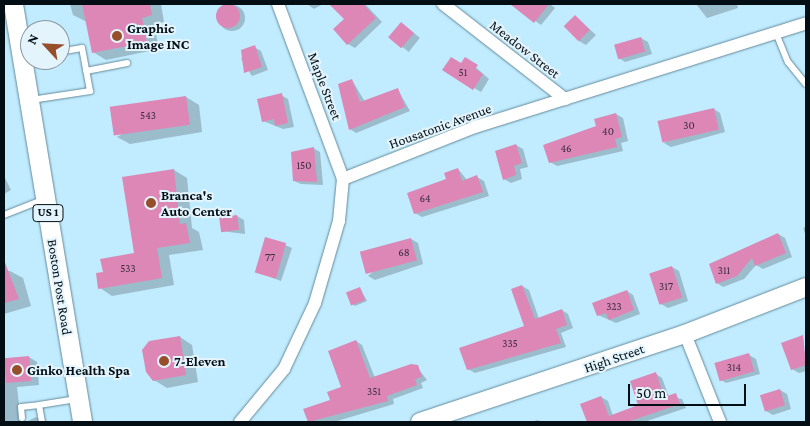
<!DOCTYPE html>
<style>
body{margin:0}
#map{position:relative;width:810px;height:426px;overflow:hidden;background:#c1ebfe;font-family:"Crimson Pro",serif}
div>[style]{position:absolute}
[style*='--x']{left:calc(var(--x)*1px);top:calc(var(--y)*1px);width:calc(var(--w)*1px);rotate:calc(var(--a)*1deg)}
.shadow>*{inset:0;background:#0003;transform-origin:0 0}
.round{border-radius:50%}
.building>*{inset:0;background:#dd87b7;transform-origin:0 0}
.roads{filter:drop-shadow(0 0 1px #638a9b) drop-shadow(0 0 1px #638a9b)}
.lane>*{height:6px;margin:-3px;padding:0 3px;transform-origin:3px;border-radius:3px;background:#fff}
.street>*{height:12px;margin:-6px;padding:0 6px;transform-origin:6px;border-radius:6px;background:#fff}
.secondary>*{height:18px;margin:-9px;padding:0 9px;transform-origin:9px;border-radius:9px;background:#fff}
.primary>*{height:19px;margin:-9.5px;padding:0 9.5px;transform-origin:9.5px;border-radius:9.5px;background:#fff}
.dots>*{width:14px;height:14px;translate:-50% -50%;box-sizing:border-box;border:2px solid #e4f4fc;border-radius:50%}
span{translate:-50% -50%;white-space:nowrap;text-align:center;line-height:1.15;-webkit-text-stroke:4px #e4f4fc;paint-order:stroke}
.number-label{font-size:11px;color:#392c3d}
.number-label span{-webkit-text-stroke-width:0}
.shield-label span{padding:1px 4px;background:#e4f4fc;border:1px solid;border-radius:4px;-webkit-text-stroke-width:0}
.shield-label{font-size:12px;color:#020e14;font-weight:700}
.poi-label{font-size:14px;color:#020e14;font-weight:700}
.left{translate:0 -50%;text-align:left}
.street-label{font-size:14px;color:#020e14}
.frame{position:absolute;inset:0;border:5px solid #020e14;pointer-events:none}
.north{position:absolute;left:20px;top:20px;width:50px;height:50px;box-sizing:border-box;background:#e4f4fc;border:1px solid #8a989f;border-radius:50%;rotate:295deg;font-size:14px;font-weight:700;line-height:20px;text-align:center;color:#020e14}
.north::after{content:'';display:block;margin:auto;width:18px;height:22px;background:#964f2a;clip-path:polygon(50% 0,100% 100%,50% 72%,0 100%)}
.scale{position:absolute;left:628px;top:384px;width:118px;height:22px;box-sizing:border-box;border:2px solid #020e14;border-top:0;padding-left:6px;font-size:15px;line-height:18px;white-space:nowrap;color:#020e14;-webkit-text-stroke:4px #e4f4fc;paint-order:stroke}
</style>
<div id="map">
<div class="shadow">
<div style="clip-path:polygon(70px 4px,161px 4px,164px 22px,154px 24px,159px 49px,106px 60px,93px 52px,87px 22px,73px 15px)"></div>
<div style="clip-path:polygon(307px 4px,323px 4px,314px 9px)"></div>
<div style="clip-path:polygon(330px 4px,365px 4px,382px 22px,355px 48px,348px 44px,346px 19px)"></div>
<div style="clip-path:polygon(512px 4px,550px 4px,555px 8px,541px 25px)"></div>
<div style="clip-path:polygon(696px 4px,737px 4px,738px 8px,707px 18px)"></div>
<div class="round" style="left:219px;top:5px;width:26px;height:26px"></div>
<div style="clip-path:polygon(575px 16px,596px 35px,586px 45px,579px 41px)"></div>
<div style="left:401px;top:23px;width:24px;height:18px;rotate:38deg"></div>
<div style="clip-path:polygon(641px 38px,648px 42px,652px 54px,625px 62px,619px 58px)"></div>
<div style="clip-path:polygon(254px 47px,261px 51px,268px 70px,252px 76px,241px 59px)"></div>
<div style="clip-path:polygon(471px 63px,489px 79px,481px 92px,444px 70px)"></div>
<div style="clip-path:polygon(352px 80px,365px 102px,398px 90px,410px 111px,356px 133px,350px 129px)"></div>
<div style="clip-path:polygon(281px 95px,288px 99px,294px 127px,283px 129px,263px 121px)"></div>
<div style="clip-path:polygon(186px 97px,199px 105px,202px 132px,130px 144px,117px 137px)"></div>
<div style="clip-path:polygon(714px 109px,720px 113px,725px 132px,671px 147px,664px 143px)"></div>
<div style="clip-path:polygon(616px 114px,623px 118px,628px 141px,621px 143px,623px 151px,557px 166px,550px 162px)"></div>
<div style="clip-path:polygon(516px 145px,523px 149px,528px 167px,520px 169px,522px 179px,511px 183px,504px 179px)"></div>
<div style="clip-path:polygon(313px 148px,320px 152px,323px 185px,301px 184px,294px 181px)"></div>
<div style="clip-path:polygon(458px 169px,467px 180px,477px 177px,484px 181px,489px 196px,422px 217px,415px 213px)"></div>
<div style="clip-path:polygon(174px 170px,187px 178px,192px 228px,199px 232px,203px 250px,169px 255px,174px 285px,112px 296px,100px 288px,104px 273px,135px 254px)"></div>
<div style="clip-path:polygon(4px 176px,11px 190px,4px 194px)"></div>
<div style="clip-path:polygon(237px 216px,244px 220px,245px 234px,221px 231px,220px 217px)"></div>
<div style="clip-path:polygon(806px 227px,806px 236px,803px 228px)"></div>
<div style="clip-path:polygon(778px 234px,785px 238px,792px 257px,763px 269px,756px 265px,744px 279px,723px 287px,717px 283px)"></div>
<div style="clip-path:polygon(411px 239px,418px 243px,423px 264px,375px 280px,368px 276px)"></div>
<div style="clip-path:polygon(285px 245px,292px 248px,281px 281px,255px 271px)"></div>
<div style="clip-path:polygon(672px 267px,679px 271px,688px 301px,668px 308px,661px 304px)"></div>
<div style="clip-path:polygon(10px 271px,23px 278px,31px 306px,4px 314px,4px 272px)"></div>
<div style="clip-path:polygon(522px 286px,529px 290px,539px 319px,562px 310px,568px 314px,573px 328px,561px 333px,566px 347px,475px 373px,468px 369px,526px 327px)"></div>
<div style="clip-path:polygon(360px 288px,367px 301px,355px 306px,352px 304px)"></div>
<div style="clip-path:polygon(627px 291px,633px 295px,640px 314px,616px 323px,598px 315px)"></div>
<div style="clip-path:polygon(180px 337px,192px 345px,198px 382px,167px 388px,154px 380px)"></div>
<div style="clip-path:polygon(803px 337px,806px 371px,799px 373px,792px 369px)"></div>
<div style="clip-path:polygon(356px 341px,362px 345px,375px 378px,417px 367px,427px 380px,421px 383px,423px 388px,393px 399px,394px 404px,334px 422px,309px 422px,305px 409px,331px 401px,343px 388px)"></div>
<div style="clip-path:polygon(749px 355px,756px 359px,760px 374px,726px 383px,720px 379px)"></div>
<div style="clip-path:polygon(29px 357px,37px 362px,39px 385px,17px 387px,21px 422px,4px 422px,4px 359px)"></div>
<div style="clip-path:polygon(656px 374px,662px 378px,669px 397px,682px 399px,686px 408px,644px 422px,588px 422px,582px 405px,601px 397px,608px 401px,613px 416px,640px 406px)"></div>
<div style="clip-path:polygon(780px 390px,787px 394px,791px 409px,773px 415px,766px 411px)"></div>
<div style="clip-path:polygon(36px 417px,44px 422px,26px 422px)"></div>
<div style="clip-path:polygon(538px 420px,542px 422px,530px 422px)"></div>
</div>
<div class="building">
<div style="clip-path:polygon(82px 4px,150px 4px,152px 15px,142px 18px,147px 42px,92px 53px)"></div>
<div style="clip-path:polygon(329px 4px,363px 4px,376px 18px,347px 45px,333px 29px,344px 19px)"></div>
<div style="clip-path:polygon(510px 4px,549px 4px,534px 23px)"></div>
<div class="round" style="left:216px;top:4px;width:24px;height:24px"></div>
<div style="left:575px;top:15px;width:21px;height:16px;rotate:45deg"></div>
<div style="left:401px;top:22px;width:17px;height:20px;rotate:40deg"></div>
<div style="left:641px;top:37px;width:15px;height:28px;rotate:74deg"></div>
<div style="clip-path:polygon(255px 45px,262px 67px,244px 73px,241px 50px)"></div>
<div style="clip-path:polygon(451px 57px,461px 63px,465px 57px,478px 65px,475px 69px,483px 74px,473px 90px,442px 70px)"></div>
<div style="clip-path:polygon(352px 79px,360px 102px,398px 88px,405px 107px,349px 130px,338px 84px)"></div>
<div style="clip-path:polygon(282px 93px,288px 123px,275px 126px,274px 119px,262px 122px,257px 99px)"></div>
<div style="left:186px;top:96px;width:29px;height:77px;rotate:82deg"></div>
<div style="left:714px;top:108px;width:22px;height:58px;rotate:77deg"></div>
<div style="clip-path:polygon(616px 113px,622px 137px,615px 139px,617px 147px,549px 163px,543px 145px,596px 126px,594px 119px)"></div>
<div style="clip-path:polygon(516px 144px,522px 163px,514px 166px,516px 175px,503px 180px,495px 151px)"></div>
<div style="clip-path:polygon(314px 147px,317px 182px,293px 181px,291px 152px)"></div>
<div style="clip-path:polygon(458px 168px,462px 181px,477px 175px,483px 192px,414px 214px,407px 193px,446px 179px,444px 173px)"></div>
<div style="clip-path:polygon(174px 169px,180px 224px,186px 223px,190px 243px,157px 248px,162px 278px,98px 289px,96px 273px,103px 272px,100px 259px,134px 253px,122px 177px)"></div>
<div style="left:237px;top:215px;width:15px;height:18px;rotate:82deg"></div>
<div style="clip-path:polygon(778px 233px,786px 253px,755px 266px,752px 258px,737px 276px,716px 284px,709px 264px)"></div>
<div style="left:265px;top:237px;width:22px;height:37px;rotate:16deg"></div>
<div style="left:411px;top:238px;width:23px;height:53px;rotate:75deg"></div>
<div style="clip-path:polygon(4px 260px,19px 299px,4px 303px)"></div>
<div style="left:672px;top:266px;width:33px;height:24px;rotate:72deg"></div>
<div style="clip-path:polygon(522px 285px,535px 319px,562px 309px,567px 325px,556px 329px,561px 343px,467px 370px,459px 348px,524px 326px,511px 289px)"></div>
<div style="left:360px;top:287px;width:14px;height:15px;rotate:69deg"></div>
<div style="clip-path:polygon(627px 290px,634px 310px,609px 320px,606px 313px,597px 316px,592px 303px)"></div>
<div style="clip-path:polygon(803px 335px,806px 365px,791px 370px,781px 343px)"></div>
<div style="clip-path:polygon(180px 336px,186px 375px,153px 381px,146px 372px,142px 350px,149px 341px)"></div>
<div style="clip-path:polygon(356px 340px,370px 378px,411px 364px,418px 365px,422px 377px,415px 379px,417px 385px,387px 396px,388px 401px,308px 422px,303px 409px,330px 400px,327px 392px,341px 387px,328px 351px)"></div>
<div style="left:749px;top:353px;width:19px;height:36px;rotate:74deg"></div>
<div style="left:29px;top:356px;width:25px;height:25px;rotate:85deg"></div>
<div style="clip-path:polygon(656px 372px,664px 397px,676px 393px,680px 404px,627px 422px,587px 422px,580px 404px,601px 396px,609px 416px,638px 405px,630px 381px)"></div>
<div style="left:780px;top:389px;width:17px;height:21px;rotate:73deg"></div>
</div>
<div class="roads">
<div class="lane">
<div style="--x:776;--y:33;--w:31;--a:68"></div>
<div style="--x:788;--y:62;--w:28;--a:51"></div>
<div style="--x:86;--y:71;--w:42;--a:-11"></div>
<div style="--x:31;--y:100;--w:60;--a:-8.7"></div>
<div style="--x:90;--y:91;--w:44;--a:-100.5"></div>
<div style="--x:82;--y:48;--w:22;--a:170"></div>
<div style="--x:4;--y:215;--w:41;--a:-21.5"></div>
<div style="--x:22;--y:418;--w:11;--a:-95"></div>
<div style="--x:21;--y:407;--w:18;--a:-6"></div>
<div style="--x:42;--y:422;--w:17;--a:-100"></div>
<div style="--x:39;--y:405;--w:38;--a:-9"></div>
</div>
<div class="street">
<div style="--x:278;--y:4;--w:187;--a:69.6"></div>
<div style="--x:443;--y:4;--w:155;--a:37.9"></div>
<div style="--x:685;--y:334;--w:95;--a:68.3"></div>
<div style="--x:240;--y:422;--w:69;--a:-50.3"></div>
<div style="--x:284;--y:369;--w:73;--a:-64.8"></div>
<div style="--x:315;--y:303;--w:85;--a:-73.7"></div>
<div style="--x:339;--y:221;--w:42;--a:-84.6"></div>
<div style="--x:343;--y:179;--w:142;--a:-21.5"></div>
<div style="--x:475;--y:127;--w:347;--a:-17.4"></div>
</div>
<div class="secondary">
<div style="--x:420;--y:422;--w:279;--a:-18.4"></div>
<div style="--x:685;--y:334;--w:130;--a:-21.2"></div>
</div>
<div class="primary">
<div style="--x:13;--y:4;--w:424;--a:80.6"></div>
</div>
</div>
<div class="dots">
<div style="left:117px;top:36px;background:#964f2a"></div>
<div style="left:151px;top:203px;background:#964f2a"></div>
<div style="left:164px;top:361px;background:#964f2a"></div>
<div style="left:17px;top:370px;background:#964f2a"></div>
</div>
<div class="number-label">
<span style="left:463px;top:72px">51</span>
<span style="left:148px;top:115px">543</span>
<span style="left:689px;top:125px">30</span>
<span style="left:608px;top:131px">40</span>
<span style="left:566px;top:148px">46</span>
<span style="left:304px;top:165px">150</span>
<span style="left:425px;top:198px">64</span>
<span style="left:404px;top:252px">68</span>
<span style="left:270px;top:257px">77</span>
<span style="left:128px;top:268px">533</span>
<span style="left:724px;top:270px">311</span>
<span style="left:666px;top:286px">317</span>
<span style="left:614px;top:306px">323</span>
<span style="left:510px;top:343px">335</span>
<span style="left:734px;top:367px">314</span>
<span style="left:374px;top:391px">351</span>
</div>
<div class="shield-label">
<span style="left:48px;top:213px">US 1</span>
</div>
<div class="poi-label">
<span class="left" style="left:127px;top:36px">Graphic<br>Image INC</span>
<span class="left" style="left:161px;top:203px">Branca's<br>Auto Center</span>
<span class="left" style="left:174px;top:361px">7-Eleven</span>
<span class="left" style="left:27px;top:370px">Ginko Health Spa</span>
</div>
<div class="street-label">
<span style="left:525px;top:49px;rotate:38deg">Meadow Street</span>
<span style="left:325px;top:86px;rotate:69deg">Maple Street</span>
<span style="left:440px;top:126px;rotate:-20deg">Housatonic Avenue</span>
<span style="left:60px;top:287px;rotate:81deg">Boston Post Road</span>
<span style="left:614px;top:358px;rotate:-19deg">High Street</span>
</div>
<div class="frame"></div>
<div class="north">N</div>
<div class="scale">50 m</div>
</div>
